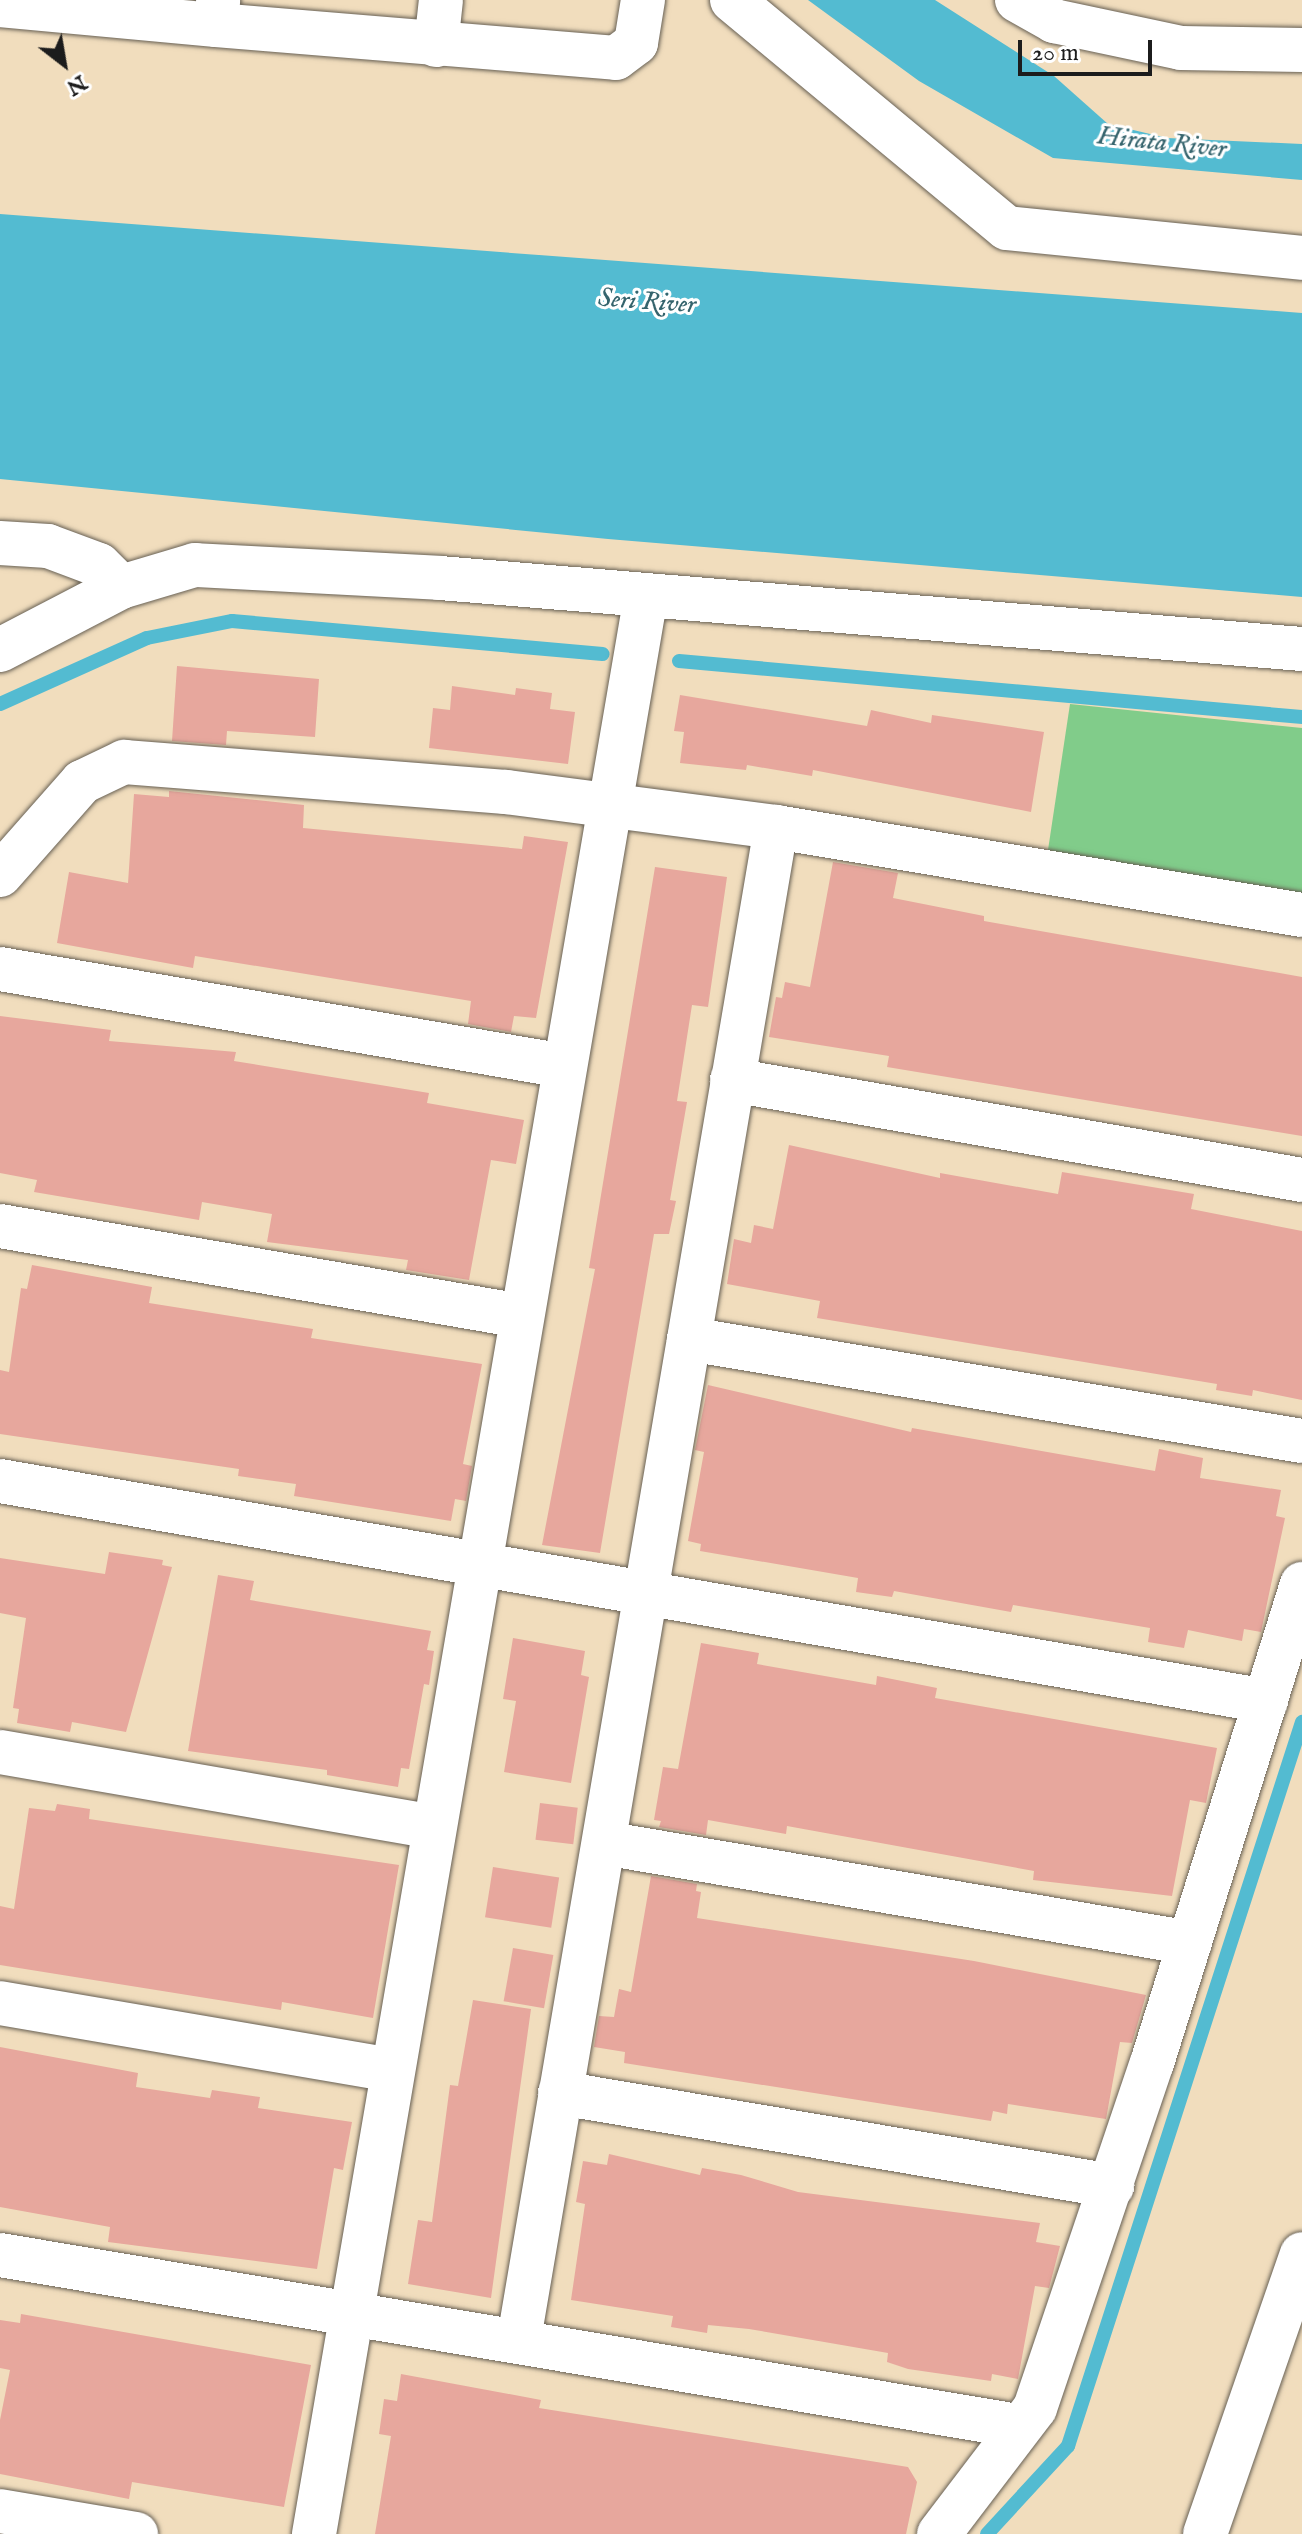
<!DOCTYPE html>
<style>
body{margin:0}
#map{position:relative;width:1302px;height:2534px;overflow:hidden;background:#f1ddbd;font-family:"IM FELL English",serif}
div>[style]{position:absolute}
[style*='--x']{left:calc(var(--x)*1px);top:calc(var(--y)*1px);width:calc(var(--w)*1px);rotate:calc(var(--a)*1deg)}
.green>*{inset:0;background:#81cc8a}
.water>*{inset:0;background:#53bbd1}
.stream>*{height:14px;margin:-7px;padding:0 7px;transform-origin:7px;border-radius:7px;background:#53bbd1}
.building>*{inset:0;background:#e7a79d;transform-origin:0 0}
.roads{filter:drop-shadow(0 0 2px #676054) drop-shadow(0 0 2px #676054)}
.minor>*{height:44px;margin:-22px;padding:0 22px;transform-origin:22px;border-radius:22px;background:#fff}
span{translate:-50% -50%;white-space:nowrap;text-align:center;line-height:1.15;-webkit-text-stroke:6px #fff;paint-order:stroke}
.water-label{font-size:26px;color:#35646d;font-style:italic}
.north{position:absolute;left:24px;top:24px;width:80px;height:80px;-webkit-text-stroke:6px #fff;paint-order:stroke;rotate:149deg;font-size:22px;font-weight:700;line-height:32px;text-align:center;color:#1c1c1c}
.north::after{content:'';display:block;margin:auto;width:28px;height:36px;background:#1c1c1c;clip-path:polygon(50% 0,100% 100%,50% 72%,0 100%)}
.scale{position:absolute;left:1018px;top:40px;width:134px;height:36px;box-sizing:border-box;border:4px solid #1c1c1c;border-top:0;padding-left:10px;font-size:24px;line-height:28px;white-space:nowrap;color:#1c1c1c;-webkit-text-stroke:6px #fff;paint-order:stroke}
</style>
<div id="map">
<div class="green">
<div style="clip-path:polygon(1070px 704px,1302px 728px,1302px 895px,1048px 850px)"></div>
</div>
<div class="water">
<div style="clip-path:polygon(808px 0,935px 0,1054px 76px,1108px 124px,1167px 138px,1302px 144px,1302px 180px,1053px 158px,919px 81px)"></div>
<div style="clip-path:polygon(0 214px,1302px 313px,1302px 597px,608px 539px,0 479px)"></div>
</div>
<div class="stream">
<div style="--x:679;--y:661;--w:626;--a:5.14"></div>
<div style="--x:0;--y:704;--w:161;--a:-24.2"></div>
<div style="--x:147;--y:638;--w:87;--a:-11.3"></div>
<div style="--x:232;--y:621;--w:372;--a:5.1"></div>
<div style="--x:987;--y:2534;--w:120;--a:-47.4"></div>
<div style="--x:1068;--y:2446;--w:761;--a:-72.09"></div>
</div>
<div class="building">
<div style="clip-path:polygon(177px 666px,319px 679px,315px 737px,227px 731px,226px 745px,172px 741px)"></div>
<div style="clip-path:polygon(452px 686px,515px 695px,516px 688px,552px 693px,550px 709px,575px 712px,568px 764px,429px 748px,433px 708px,450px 710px)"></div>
<div style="clip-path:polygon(680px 695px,867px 726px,871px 710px,931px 723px,932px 715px,1044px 732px,1031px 812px,813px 770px,812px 776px,747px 765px,746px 770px,680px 763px,684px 732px,674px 731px)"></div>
<div style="clip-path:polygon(169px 791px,304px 805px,303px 828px,522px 849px,524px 836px,568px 842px,536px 1018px,514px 1016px,511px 1032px,468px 1024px,471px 1001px,195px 956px,193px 968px,57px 943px,69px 872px,128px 883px,134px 794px,169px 797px)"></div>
<div style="clip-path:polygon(833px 862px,898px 873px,893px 898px,984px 916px,984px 921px,1302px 977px,1302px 1136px,887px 1067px,889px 1056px,769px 1037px,776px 997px,782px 998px,785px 982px,810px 987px)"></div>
<div style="clip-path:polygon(655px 867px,727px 877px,708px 1007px,692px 1005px,677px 1101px,687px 1102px,670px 1200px,676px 1201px,669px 1234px,654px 1234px,600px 1553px,542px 1545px,595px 1269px,589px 1268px)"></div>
<div style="clip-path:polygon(0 1016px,111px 1030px,109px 1041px,236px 1052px,234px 1061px,429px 1093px,427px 1103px,524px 1120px,516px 1164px,491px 1160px,469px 1280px,406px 1270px,408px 1260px,267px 1242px,272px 1214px,202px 1202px,199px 1220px,34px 1192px,37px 1180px,0 1173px)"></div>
<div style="clip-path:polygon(789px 1145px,940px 1178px,940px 1173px,1058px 1194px,1062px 1172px,1194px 1194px,1191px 1209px,1302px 1231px,1302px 1400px,1253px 1390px,1252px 1396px,1216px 1390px,1217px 1384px,817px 1318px,820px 1301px,727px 1284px,734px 1239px,751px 1243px,754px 1225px,773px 1229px)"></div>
<div style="clip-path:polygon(32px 1265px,152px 1287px,149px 1303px,313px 1329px,311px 1338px,482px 1364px,463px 1464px,472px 1466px,466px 1501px,455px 1499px,451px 1521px,294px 1496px,296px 1484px,238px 1476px,239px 1469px,0 1434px,0 1370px,9px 1372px,21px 1288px,27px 1289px)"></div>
<div style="clip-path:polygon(708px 1385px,911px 1432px,912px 1428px,1155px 1471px,1159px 1449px,1203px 1458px,1200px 1478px,1281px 1490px,1276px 1516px,1285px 1518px,1261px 1632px,1244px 1629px,1242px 1641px,1188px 1630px,1184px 1648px,1148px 1642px,1150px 1628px,1013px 1605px,1011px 1612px,894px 1591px,892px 1597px,856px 1592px,858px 1578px,700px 1551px,701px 1544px,688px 1541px,704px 1452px,695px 1450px)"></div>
<div style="clip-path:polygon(109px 1552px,163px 1560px,162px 1565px,172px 1567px,126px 1732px,72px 1722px,70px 1732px,17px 1723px,19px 1709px,13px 1708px,26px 1618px,0 1613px,0 1558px,105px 1574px)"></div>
<div style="clip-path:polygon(218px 1575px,254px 1581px,250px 1600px,431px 1631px,427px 1650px,434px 1651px,429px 1685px,424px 1684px,409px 1769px,401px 1768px,398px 1787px,327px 1775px,327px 1770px,188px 1751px)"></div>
<div style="clip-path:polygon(513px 1638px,585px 1651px,581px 1675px,589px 1677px,571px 1783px,504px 1772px,516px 1701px,503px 1699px)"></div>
<div style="clip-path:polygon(701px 1643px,759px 1653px,757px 1664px,876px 1685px,877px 1676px,937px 1688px,935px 1698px,1217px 1748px,1206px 1803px,1190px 1800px,1172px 1896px,1033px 1880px,1034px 1871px,787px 1826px,786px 1834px,708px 1820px,706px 1835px,659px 1827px,661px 1821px,654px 1820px,663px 1767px,678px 1769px)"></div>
<div style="left:540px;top:1803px;width:38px;height:37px;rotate:7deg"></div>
<div style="clip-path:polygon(57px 1804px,90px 1809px,89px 1819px,399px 1865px,373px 2018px,282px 2002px,281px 2010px,0 1965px,0 1906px,14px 1909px,29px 1808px,55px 1811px)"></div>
<div style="left:493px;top:1867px;width:67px;height:51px;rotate:9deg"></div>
<div style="clip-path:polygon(651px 1876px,697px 1884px,696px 1891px,701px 1892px,697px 1918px,974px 1961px,1146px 1995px,1132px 2043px,1120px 2042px,1106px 2119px,1008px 2104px,1007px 2114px,993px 2111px,991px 2121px,624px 2063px,625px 2052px,594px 2047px,599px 2016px,614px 2017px,619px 1989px,631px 1992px)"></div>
<div style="left:513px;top:1948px;width:41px;height:54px;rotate:10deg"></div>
<div style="clip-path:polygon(473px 2000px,531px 2009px,491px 2298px,408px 2284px,418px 2220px,432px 2222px,450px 2085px,458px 2086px)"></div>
<div style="clip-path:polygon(0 2047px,138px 2073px,136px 2087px,210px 2098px,212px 2090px,260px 2097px,258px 2108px,352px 2122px,343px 2170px,334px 2168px,317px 2269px,108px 2242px,110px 2227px,0 2207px)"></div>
<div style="clip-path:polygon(609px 2154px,700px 2175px,702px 2168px,741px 2175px,798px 2192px,1040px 2223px,1036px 2242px,1060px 2246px,1049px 2288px,1035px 2286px,1018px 2379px,992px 2374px,991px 2381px,908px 2369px,887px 2362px,888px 2353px,749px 2329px,708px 2325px,707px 2333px,671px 2327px,673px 2316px,571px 2300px,585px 2204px,576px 2202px,583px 2161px,607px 2165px)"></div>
<div style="clip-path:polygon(21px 2314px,311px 2365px,284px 2507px,132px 2482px,129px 2499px,0 2474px,0 2420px,10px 2370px,0 2368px,0 2320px,20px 2323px)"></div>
<div style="clip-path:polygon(401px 2374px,541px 2400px,539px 2408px,908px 2467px,917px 2482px,906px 2534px,375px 2534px,391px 2436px,379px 2434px,384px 2399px,397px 2401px)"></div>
</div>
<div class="roads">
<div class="minor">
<div style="--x:732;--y:0;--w:357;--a:39.7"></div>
<div style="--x:1007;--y:228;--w:297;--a:5.8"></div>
<div style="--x:1017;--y:0;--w:43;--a:29.6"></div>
<div style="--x:1054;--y:21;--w:130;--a:12"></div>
<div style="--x:1181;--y:48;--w:121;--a:0.9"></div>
<div style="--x:0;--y:5;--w:217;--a:5.3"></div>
<div style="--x:216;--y:25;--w:25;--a:-85"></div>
<div style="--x:216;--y:25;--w:401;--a:4.7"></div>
<div style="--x:616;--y:58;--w:25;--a:-37"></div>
<div style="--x:636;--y:43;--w:44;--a:-80.8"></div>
<div style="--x:436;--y:45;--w:45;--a:-83.7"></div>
<div style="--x:0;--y:543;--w:48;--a:3.6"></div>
<div style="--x:48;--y:546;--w:54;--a:20.4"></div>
<div style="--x:99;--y:565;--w:31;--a:45"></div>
<div style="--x:0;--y:650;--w:136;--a:-27.5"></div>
<div style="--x:121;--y:587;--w:77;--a:-16.6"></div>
<div style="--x:195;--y:565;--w:245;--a:3"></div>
<div style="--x:440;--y:578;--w:865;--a:4.71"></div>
<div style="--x:0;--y:875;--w:124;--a:-48.6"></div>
<div style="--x:82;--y:782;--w:47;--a:-25.5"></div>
<div style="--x:124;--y:762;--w:383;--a:4.5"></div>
<div style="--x:506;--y:792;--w:272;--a:7.4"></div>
<div style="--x:776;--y:827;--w:533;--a:9.5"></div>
<div style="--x:0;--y:969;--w:572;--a:9.76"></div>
<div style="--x:732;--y:1080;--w:579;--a:9.95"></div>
<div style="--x:0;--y:1226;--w:529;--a:9.8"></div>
<div style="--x:689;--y:1339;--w:621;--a:9.45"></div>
<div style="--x:0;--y:1481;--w:1285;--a:9.86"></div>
<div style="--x:0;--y:1752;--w:439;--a:9.8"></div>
<div style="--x:604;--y:1843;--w:594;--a:9.68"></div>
<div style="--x:0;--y:2003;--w:397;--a:9.7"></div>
<div style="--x:560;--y:2093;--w:560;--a:9.56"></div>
<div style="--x:0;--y:2255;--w:1031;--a:9.54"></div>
<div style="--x:519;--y:2339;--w:1534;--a:-80.35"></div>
<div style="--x:0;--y:2511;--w:138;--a:9.6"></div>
<div style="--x:314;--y:2534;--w:1966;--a:-80.28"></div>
<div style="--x:939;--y:2534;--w:158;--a:-52.7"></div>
<div style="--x:1035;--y:2408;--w:364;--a:-71.3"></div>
<div style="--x:1152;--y:2063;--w:502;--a:-72.61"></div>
<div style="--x:1205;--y:2534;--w:296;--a:-70.9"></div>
</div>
</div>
<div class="water-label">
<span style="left:1162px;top:143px;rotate:6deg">Hirata River</span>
<span style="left:647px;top:302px;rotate:4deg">Seri River</span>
</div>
<div class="north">N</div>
<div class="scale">20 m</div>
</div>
